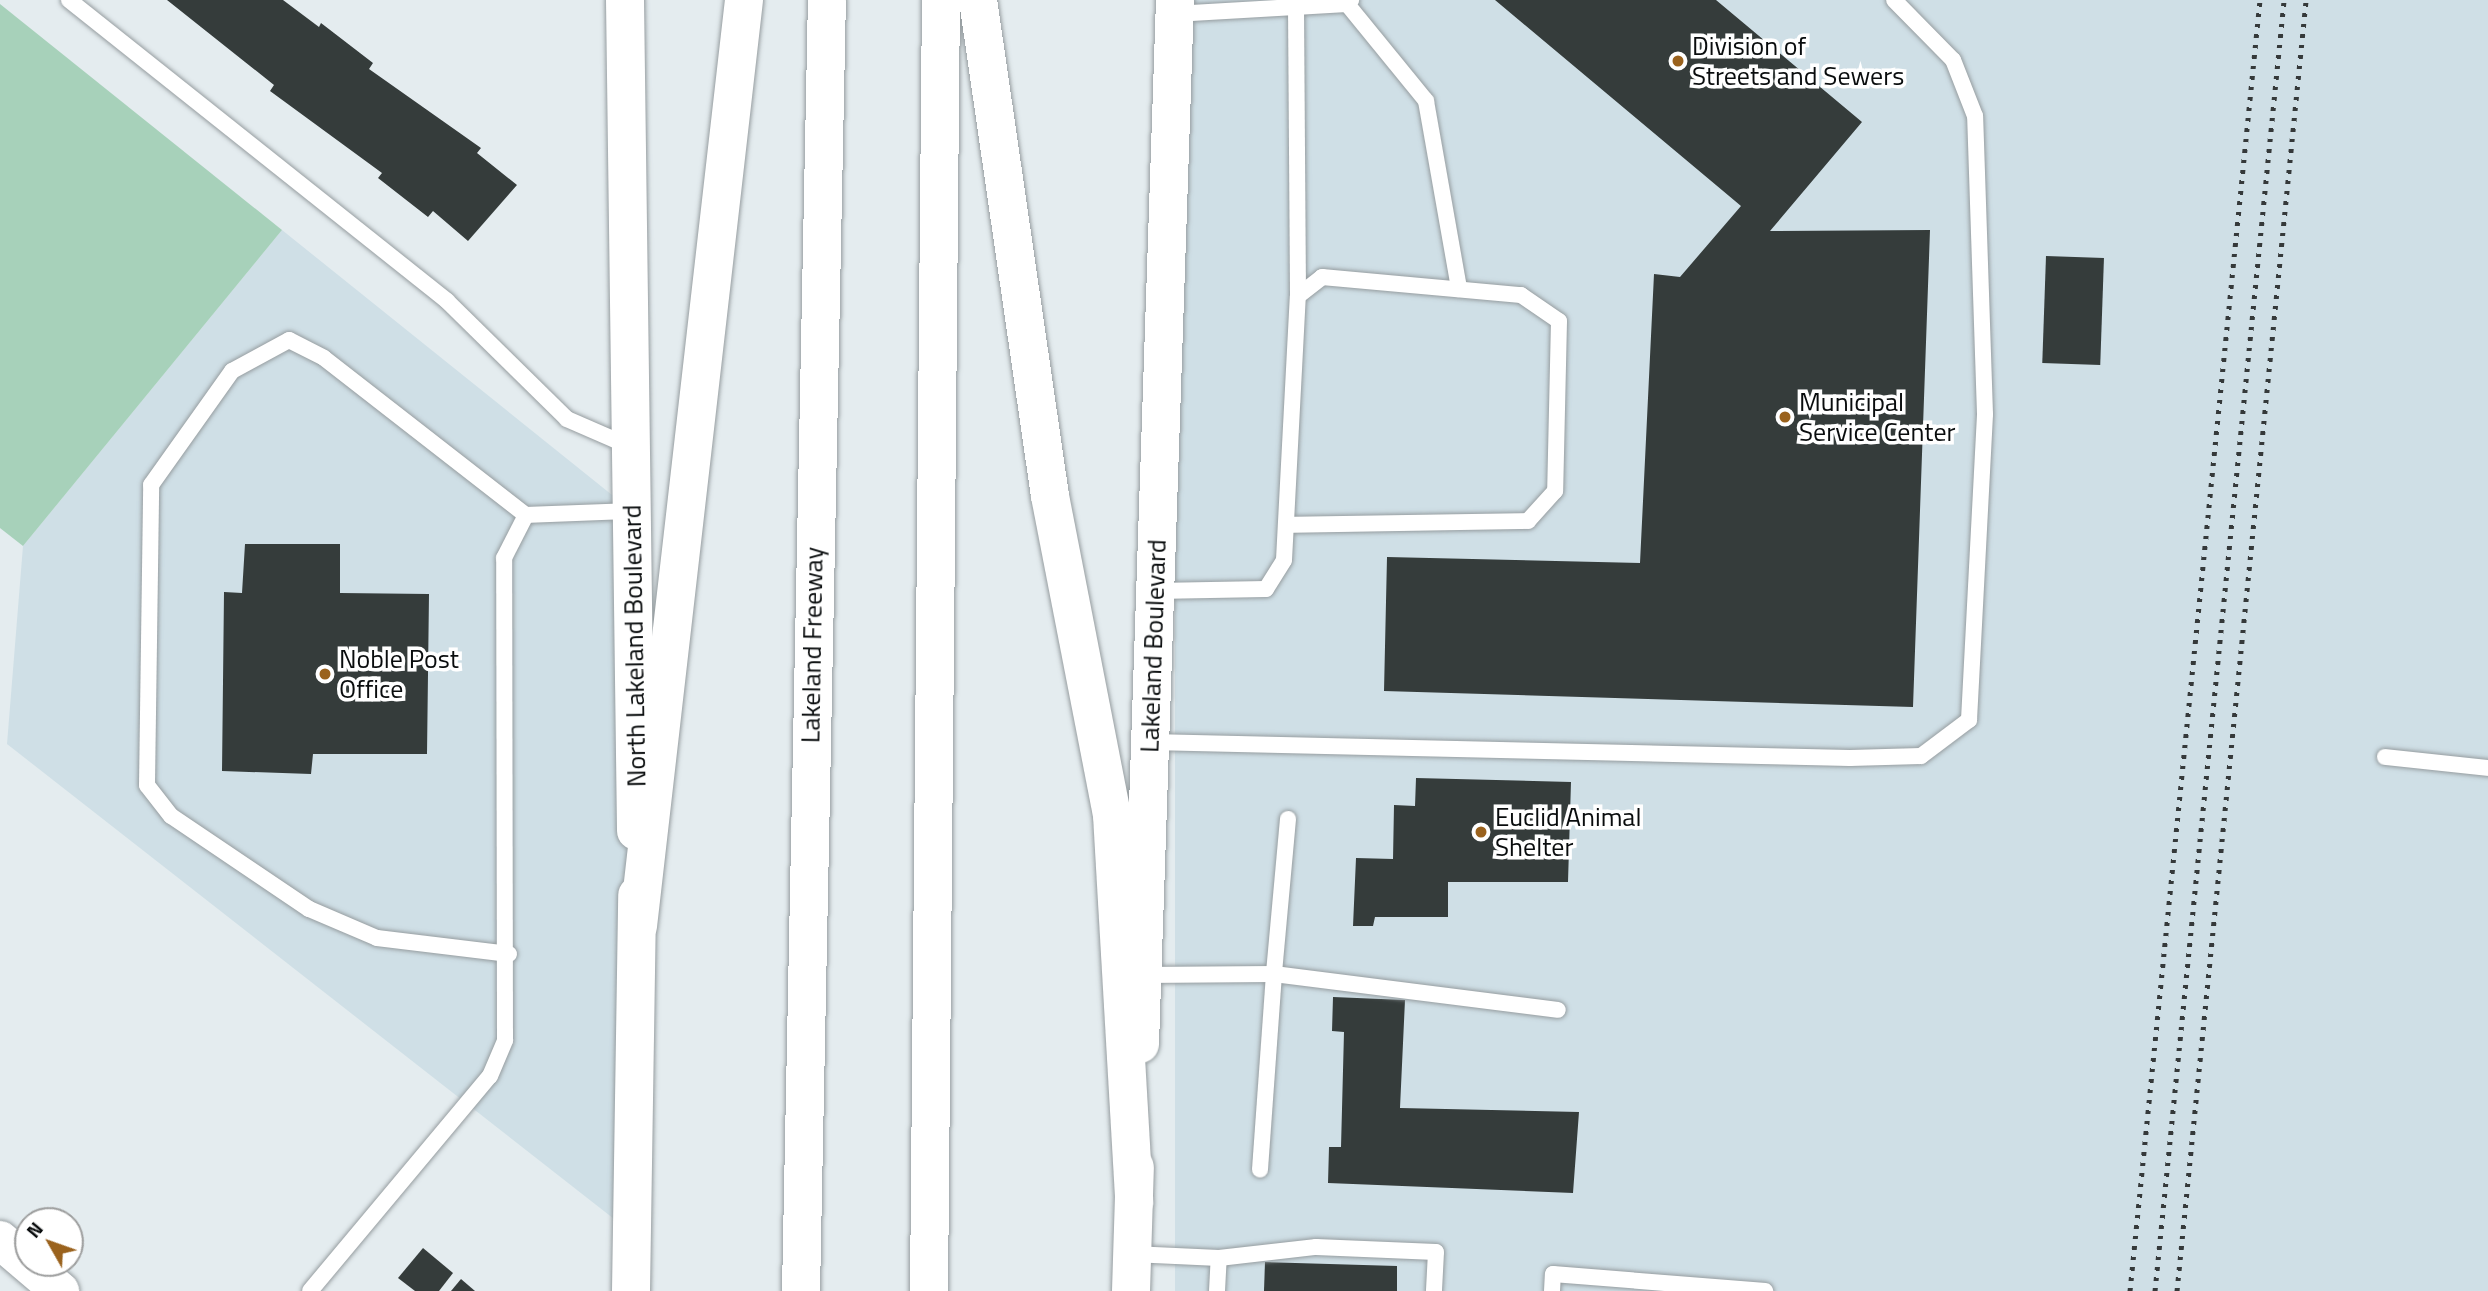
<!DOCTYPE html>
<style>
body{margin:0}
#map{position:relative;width:2488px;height:1291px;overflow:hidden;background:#e4ecef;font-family:"Titillium Web",sans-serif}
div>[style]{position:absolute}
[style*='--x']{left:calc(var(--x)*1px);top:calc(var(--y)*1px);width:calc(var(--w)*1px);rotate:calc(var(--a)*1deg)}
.built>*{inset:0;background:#cfdfe6;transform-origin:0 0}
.green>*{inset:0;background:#a7d1ba}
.building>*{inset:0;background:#353c3b;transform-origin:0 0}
.roads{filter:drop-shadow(0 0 2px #969da0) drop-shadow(0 0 2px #969da0)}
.service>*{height:16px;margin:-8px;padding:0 8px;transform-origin:8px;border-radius:8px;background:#fff}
.tertiary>*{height:38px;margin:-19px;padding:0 19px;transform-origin:19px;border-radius:19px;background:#fff}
.motorway>*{height:38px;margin:-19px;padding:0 19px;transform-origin:19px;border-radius:19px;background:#fff}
.rail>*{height:5px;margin-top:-2.5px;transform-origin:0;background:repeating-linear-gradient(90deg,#35393a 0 3.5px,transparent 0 10.5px)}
.dots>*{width:19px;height:19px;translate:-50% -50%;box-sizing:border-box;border:4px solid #fff;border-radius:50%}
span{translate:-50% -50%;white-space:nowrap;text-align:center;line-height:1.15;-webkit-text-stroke:7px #fff;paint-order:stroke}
.poi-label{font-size:26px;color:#090c0d}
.left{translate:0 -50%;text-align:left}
.street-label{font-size:26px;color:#090c0d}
.north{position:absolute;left:14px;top:1207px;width:70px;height:70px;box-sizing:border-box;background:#fff;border:2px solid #9d9e9e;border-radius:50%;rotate:310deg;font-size:19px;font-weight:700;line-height:28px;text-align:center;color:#090c0d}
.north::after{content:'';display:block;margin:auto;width:24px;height:32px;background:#9a621d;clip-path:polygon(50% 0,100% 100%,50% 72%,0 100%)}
</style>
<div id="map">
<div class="built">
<div style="left:1175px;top:0;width:1313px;height:1292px"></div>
<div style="clip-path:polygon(282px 230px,632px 511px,632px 1233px,7px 744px,23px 546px)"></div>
</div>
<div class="green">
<div style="clip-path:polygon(0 4px,282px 230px,23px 546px,0 528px)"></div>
</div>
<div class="building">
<div style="clip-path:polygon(167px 0,283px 0,319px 27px,321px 23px,373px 63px,369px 69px,481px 148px,477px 153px,517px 185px,468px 241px,433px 211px,428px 217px,378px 178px,382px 173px,270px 91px,274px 85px)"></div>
<div style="clip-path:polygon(1495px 0,1716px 0,1862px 122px,1770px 231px,1930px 230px,1913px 707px,1384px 691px,1387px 557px,1640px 563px,1654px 274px,1680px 277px,1741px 206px)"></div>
<div style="left:2046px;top:256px;width:58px;height:107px;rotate:2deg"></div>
<div style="clip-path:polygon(245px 544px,340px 544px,340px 593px,429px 594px,427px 754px,313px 754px,311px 774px,222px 771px,224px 592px,242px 593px)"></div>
<div style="clip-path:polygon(1416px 778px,1571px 782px,1568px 882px,1448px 882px,1448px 917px,1375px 917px,1373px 926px,1353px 926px,1356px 858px,1393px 859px,1394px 805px,1415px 806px)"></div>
<div style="clip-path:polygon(1333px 997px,1405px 1000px,1400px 1108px,1579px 1112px,1573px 1193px,1328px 1183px,1329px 1147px,1341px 1147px,1344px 1032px,1332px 1031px)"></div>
<div style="clip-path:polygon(423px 1248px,453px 1273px,439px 1291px,415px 1291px,398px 1278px)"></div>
<div style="clip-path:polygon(1265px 1262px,1397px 1266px,1397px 1291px,1264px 1291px)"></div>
<div style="clip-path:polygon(461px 1279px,475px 1291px,451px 1291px)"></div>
</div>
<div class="roads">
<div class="service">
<div style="--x:69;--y:0;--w:483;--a:38.5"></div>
<div style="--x:447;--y:301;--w:168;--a:44.5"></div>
<div style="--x:567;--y:419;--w:68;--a:23.5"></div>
<div style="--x:1347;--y:4;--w:125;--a:50.8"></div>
<div style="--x:1426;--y:101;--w:191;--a:80"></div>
<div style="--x:1296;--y:7;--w:289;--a:89.6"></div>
<div style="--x:1174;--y:14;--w:173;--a:-3.3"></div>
<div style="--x:1347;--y:4;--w:6;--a:-45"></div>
<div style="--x:1155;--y:591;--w:111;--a:-1"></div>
<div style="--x:1266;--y:589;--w:34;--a:-58"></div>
<div style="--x:1284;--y:560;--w:264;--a:-87"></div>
<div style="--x:1298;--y:296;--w:31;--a:-38"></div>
<div style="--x:1322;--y:277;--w:200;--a:5.2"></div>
<div style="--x:1521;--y:295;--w:46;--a:34.4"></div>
<div style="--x:1559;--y:321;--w:170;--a:91.3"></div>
<div style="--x:1555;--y:491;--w:40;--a:132"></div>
<div style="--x:1528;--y:521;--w:242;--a:179.1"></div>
<div style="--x:1150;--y:742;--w:700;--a:1.31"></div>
<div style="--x:1850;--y:758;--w:71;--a:-1.6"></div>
<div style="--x:1921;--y:756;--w:60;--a:-36.9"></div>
<div style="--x:1969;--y:720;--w:306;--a:-87"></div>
<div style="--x:1985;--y:414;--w:298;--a:-91.9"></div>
<div style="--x:1975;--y:116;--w:60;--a:-111.4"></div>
<div style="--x:1953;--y:60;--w:84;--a:-134.5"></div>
<div style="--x:2385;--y:757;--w:104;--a:6.1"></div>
<div style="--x:1288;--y:819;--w:156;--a:95.2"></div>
<div style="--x:1274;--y:974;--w:286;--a:7.2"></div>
<div style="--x:509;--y:954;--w:133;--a:-173.1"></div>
<div style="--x:377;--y:938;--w:74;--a:-156.9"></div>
<div style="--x:309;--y:909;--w:166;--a:-146"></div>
<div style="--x:171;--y:816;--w:39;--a:-128"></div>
<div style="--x:147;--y:785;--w:300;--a:-89.2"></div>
<div style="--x:151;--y:485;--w:140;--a:-54.6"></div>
<div style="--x:232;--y:371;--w:65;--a:-28.5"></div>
<div style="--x:289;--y:340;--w:39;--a:27"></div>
<div style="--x:324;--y:358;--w:256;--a:37.9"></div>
<div style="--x:526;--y:515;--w:106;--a:-2.2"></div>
<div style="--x:1142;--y:975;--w:132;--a:-0.4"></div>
<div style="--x:1274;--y:974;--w:196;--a:94.1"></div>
<div style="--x:1132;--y:1254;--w:87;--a:2.6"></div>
<div style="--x:1219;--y:1258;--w:98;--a:-6.5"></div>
<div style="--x:1316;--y:1247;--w:120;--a:2.4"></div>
<div style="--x:1436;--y:1252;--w:39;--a:93"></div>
<div style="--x:310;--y:1291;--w:280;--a:-50.1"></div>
<div style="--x:490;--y:1076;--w:39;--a:-67"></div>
<div style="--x:505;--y:1040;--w:482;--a:-90.1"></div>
<div style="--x:504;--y:558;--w:48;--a:-62.9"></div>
<div style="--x:1217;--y:1291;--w:33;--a:-87"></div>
<div style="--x:1552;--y:1291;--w:17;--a:-87"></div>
<div style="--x:1553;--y:1274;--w:213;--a:4.6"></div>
</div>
<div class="tertiary">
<div style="--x:625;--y:0;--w:831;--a:89.24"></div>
<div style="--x:1140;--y:1044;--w:1045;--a:-88.08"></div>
<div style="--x:0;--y:1240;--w:79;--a:40.4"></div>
<div style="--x:631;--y:1291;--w:396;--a:-89.1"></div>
<div style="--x:1131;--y:1291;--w:124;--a:-88.2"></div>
</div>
<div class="motorway">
<div style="--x:978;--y:0;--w:501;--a:81.74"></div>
<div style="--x:1050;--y:496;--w:325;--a:79"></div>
<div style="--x:1112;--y:815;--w:387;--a:86.7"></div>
<div style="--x:638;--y:926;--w:932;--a:-83.47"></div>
<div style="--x:801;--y:1291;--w:1291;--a:-88.85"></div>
<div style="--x:929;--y:1291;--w:1291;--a:-89.47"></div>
</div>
</div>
<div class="rail">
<div style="--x:2130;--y:1291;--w:1298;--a:-84.25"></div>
<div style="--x:2155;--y:1291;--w:1297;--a:-84.29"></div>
<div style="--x:2177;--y:1291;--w:1297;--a:-84.29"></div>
</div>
<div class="dots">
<div style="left:1678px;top:61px;background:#9a621d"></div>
<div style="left:1785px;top:417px;background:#9a621d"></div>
<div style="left:325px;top:674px;background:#9a621d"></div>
<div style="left:1481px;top:832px;background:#9a621d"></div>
</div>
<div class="poi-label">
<span class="left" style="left:1692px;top:61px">Division of<br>Streets and Sewers</span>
<span class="left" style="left:1799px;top:417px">Municipal<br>Service Center</span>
<span class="left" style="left:339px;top:674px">Noble Post<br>Office</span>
<span class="left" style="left:1495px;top:832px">Euclid Animal<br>Shelter</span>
</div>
<div class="street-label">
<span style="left:812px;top:645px;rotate:-89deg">Lakeland Freeway</span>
<span style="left:634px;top:646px;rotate:-91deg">North Lakeland Boulevard</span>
<span style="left:1153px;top:646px;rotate:-88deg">Lakeland Boulevard</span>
</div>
<div class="north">N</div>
</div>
